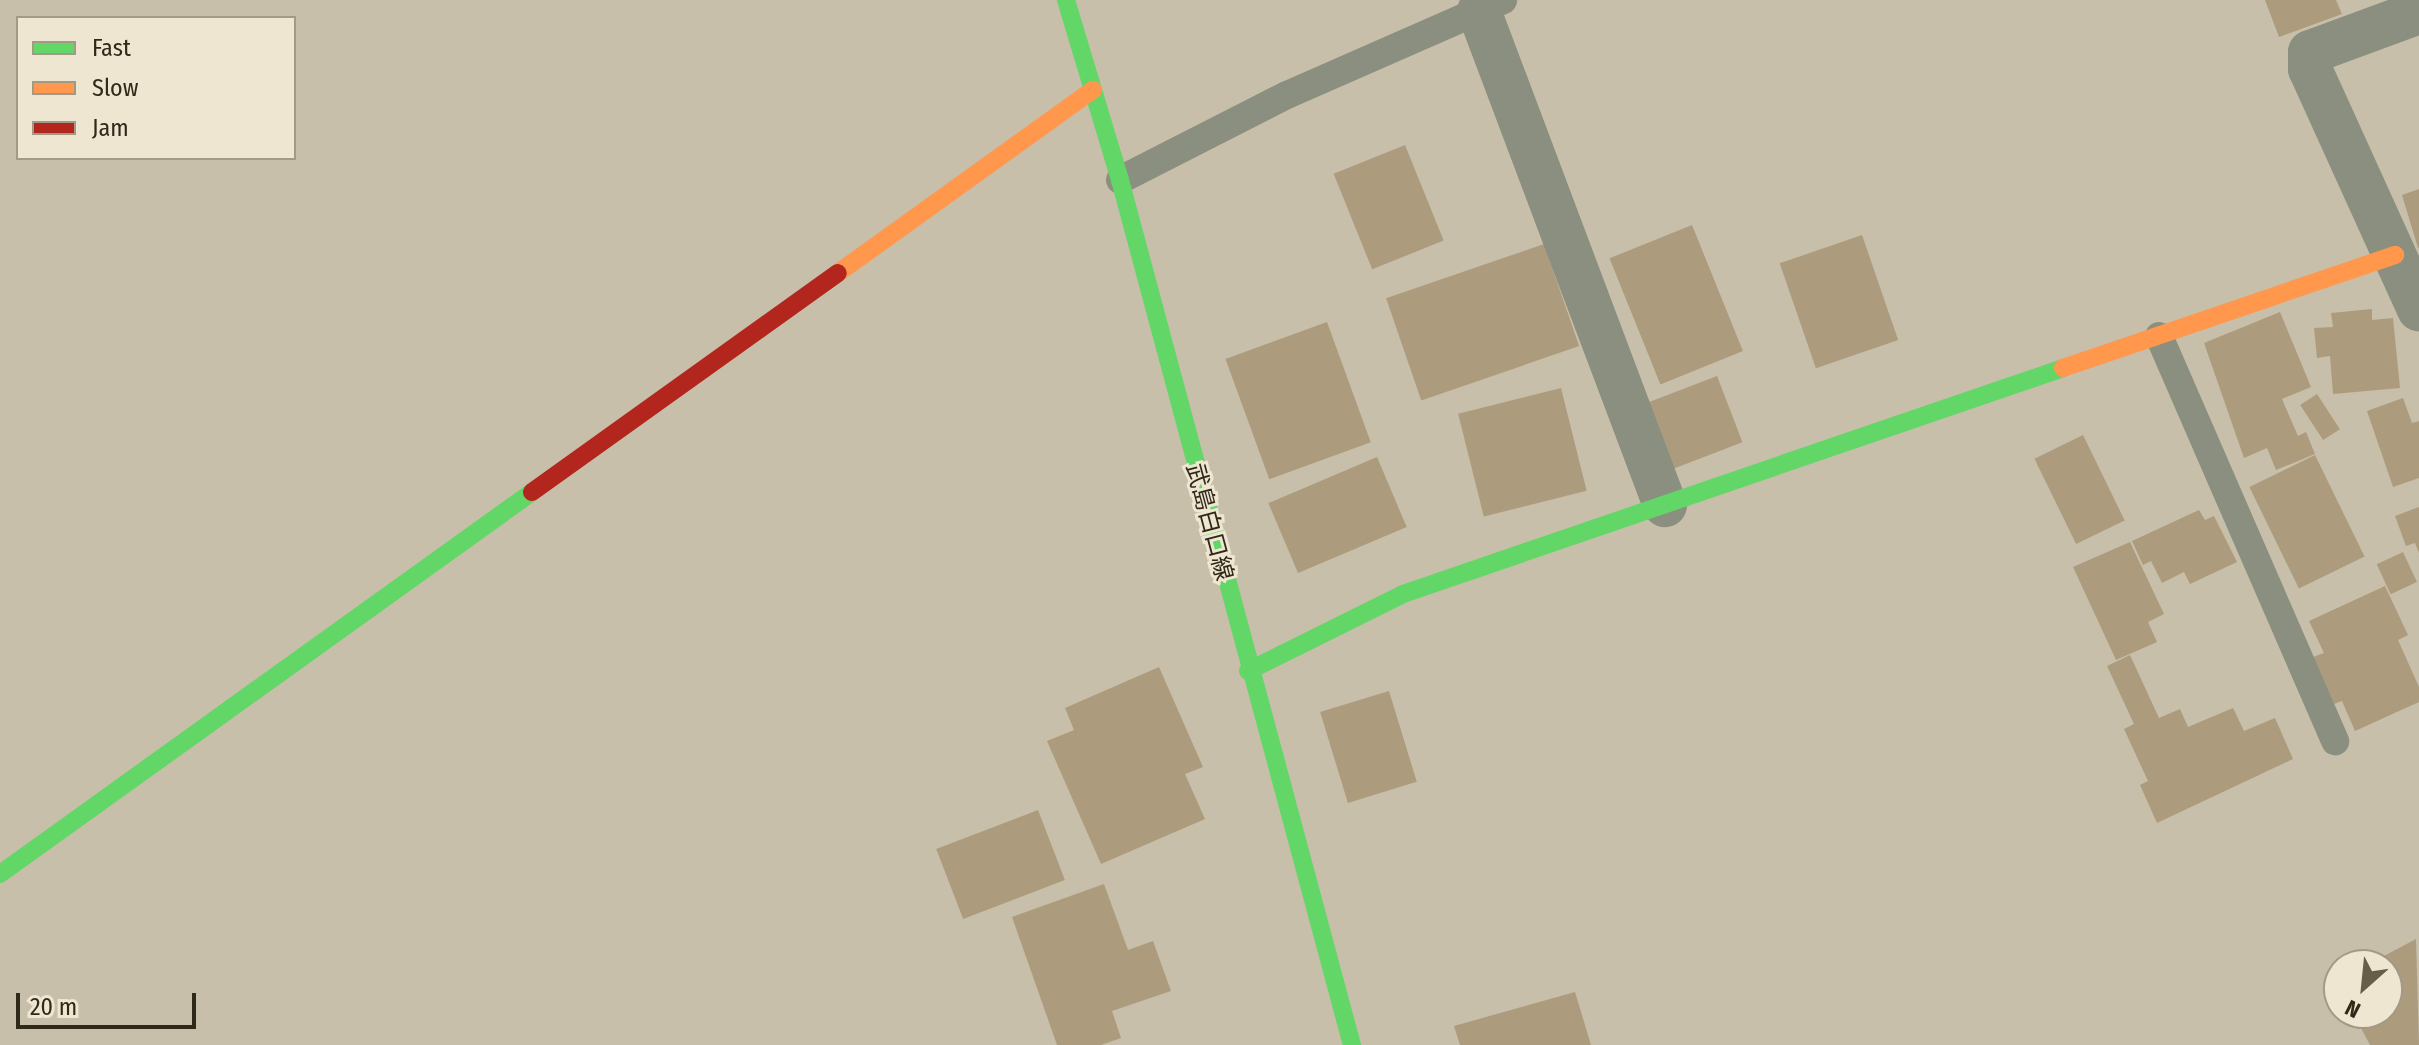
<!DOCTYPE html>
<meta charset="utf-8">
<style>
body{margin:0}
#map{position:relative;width:2419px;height:1045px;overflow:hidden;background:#c7bfa9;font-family:"Fira Sans Condensed","Noto Sans JP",sans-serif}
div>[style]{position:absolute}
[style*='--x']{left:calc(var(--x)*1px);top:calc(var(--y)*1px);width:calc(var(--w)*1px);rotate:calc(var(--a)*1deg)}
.building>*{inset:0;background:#ad9b7d;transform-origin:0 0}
.lane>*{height:28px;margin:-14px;padding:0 14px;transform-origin:14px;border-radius:14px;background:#8a8f7f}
.street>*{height:44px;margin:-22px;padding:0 22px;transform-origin:22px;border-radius:22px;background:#8a8f7f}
.fast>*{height:18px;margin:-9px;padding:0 9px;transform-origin:9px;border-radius:9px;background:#63d668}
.slow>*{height:18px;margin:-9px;padding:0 9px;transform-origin:9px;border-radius:9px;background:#ff974d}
.jam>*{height:18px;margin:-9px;padding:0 9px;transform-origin:9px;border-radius:9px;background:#b3261e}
span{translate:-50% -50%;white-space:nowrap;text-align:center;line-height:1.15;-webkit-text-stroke:6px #eee6d1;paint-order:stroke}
.street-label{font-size:24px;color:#2f2919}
.legend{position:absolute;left:16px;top:16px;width:280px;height:144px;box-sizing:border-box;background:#eee6d1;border:2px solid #a29a87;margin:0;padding:10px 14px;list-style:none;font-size:24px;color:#2f2919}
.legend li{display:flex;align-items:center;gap:16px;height:40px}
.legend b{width:40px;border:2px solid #a29a87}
.north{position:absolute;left:2323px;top:949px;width:80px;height:80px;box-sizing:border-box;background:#eee6d1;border:2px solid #a29a87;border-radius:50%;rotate:207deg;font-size:22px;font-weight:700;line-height:32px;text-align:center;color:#2f2919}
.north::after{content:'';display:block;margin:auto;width:28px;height:36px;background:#645e4b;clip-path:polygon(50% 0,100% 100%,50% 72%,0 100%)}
.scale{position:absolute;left:16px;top:993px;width:180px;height:36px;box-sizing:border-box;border:4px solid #2f2919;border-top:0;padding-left:10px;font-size:24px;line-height:28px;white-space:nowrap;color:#2f2919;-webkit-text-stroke:6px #eee6d1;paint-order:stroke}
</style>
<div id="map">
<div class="building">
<div style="clip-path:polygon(2265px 0,2336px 0,2342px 14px,2279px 37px)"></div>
<div style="left:1405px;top:145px;width:103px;height:77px;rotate:68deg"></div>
<div style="clip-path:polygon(2419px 189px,2419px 248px,2418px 248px,2402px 195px)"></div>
<div style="left:1692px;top:225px;width:136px;height:89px;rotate:68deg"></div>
<div style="left:1862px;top:235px;width:111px;height:87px;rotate:71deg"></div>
<div style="left:1544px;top:244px;width:108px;height:167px;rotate:71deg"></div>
<div style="clip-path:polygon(2372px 309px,2372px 320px,2393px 318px,2400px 388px,2333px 394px,2330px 356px,2317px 358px,2314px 328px,2333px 327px,2331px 313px)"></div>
<div style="clip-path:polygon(2280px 312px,2311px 387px,2282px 399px,2298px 436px,2306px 432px,2315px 454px,2276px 470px,2267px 448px,2244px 458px,2204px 343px)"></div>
<div style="left:1327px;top:322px;width:128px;height:108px;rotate:70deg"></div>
<div style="left:1717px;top:376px;width:71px;height:74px;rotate:69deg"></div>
<div style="left:1561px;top:388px;width:106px;height:106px;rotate:76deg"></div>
<div style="left:2317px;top:394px;width:42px;height:20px;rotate:57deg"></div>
<div style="clip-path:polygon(2403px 398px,2412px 423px,2419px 421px,2419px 478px,2393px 487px,2367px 411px)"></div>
<div style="left:2083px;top:435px;width:95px;height:54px;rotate:64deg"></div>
<div style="left:2315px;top:455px;width:113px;height:73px;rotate:64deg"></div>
<div style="left:1377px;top:457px;width:76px;height:118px;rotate:67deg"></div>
<div style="clip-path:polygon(2419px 507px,2419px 553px,2415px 543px,2406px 546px,2395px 516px)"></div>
<div style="clip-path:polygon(2199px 510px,2205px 520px,2214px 516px,2237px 562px,2190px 584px,2184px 572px,2162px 583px,2151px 561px,2143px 565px,2132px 541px)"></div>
<div style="clip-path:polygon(2130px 542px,2164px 614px,2148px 622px,2157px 642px,2116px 660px,2073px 567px)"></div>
<div style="left:2403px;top:552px;width:33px;height:29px;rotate:65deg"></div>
<div style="clip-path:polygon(2385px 586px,2408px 635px,2398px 640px,2419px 687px,2419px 702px,2355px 731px,2342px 701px,2334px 704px,2313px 657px,2324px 653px,2309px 621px)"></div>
<div style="clip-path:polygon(2130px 655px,2159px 718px,2180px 709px,2188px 727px,2233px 708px,2244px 731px,2275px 718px,2293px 759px,2157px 823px,2140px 785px,2148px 781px,2124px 729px,2134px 724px,2107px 666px)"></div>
<div style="clip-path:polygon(1159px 667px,1203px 767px,1185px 774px,1205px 819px,1101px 864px,1047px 741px,1074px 730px,1065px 708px)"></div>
<div style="left:1389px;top:691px;width:95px;height:72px;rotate:73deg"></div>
<div style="left:1038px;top:810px;width:75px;height:109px;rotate:69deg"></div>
<div style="clip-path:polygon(1104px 884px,1128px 950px,1153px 941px,1171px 991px,1112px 1011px,1121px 1038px,1101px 1045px,1057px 1045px,1012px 917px)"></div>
<div style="clip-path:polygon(2416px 939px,2419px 1045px,2370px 1045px,2353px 1013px,2387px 1013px,2387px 965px,2367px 965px)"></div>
<div style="clip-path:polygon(1575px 992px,1591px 1045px,1460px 1045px,1454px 1026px)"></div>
</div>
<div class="lane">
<div style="--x:1120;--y:180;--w:187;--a:-27"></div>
<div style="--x:1287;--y:95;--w:236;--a:-23.7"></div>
<div style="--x:2159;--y:336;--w:442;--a:66.5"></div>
</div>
<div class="street">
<div style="--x:1479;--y:11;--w:528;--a:69.37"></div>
<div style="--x:2419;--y:12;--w:116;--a:159.8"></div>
<div style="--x:2310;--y:52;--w:17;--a:90"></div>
<div style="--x:2310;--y:69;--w:264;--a:65.6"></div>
</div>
<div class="fast">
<div style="--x:1066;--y:0;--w:188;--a:73.3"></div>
<div style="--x:1120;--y:180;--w:896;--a:74.99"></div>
<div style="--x:1248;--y:671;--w:173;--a:-26.4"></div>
<div style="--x:1403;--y:594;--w:698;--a:-18.9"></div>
<div style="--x:0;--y:874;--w:655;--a:-35.68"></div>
</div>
<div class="slow">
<div style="--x:838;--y:273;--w:314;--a:-35.7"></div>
<div style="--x:2063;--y:368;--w:351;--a:-18.8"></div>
</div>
<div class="jam">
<div style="--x:532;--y:492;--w:376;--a:-35.6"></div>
</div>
<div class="street-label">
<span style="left:1209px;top:522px;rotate:75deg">武島白口線</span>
</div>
<ul class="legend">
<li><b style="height:10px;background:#63d668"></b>Fast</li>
<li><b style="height:10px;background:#ff974d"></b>Slow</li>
<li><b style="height:10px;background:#b3261e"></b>Jam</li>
</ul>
<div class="north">N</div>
<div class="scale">20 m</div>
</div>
